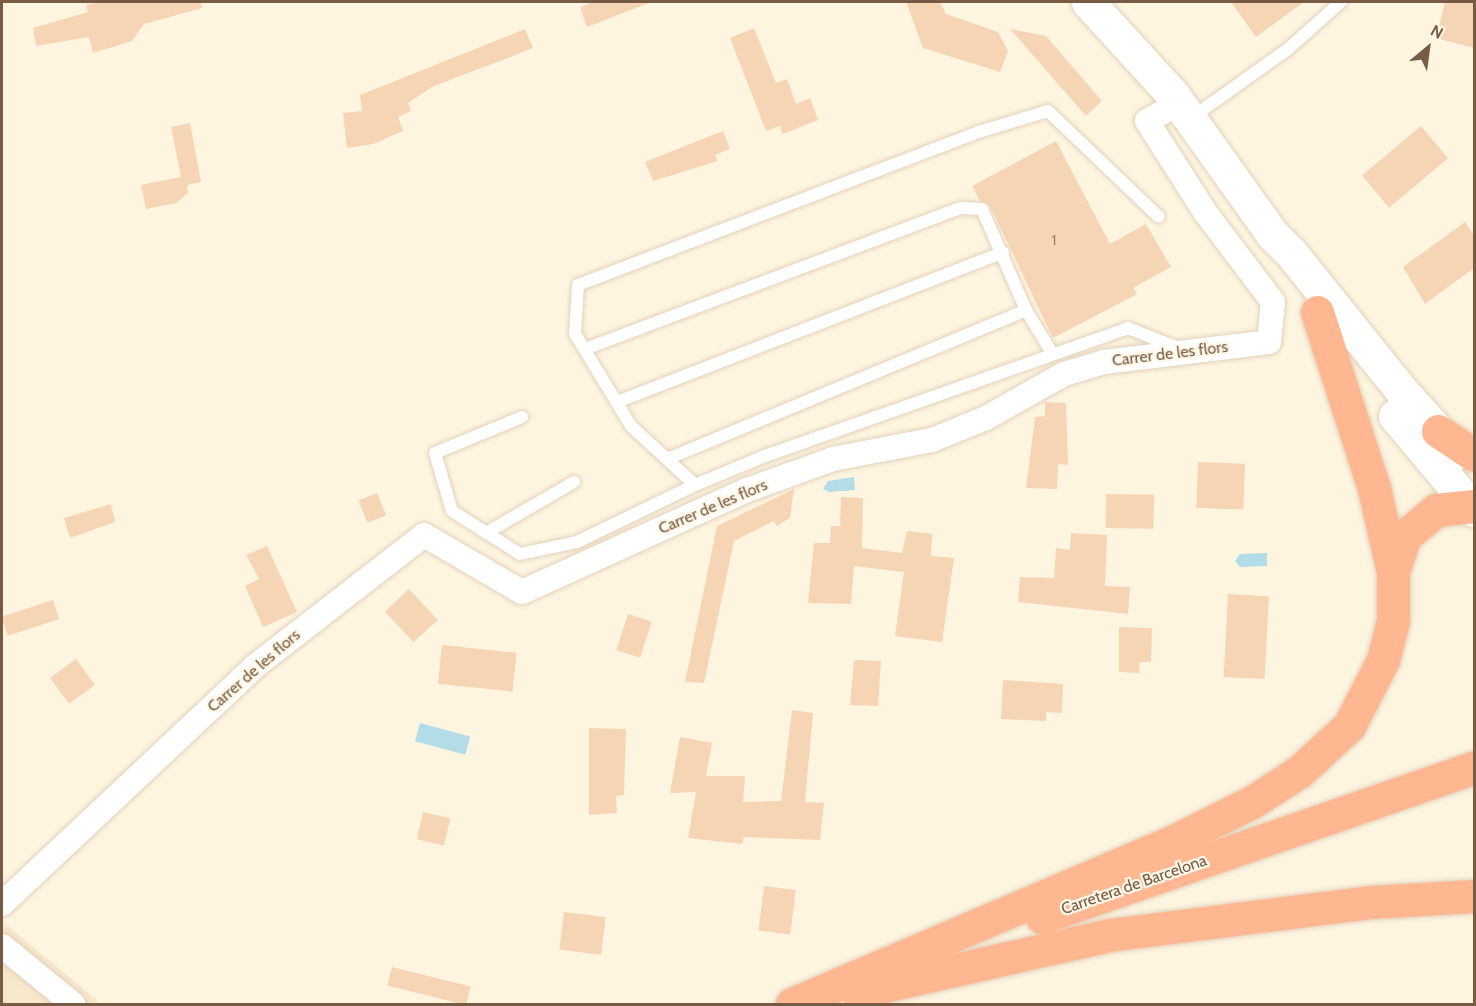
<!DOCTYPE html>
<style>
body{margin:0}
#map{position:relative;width:1476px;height:1006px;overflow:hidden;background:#fef5e0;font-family:Cabin,sans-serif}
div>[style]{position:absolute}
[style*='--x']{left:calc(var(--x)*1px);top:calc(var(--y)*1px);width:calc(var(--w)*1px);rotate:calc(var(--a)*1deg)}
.residential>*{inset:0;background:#f6e7cd}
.water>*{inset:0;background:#b3dce9;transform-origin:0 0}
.building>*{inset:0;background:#f6d5b5;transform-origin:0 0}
.roads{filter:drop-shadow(0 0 2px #e3d1bb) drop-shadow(0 0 2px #e3d1bb)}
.lane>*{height:12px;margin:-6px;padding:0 6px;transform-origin:6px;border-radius:6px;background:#fff}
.street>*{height:24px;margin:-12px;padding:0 12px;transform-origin:12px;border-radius:12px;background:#fff}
.secondary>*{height:33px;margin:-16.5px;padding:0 16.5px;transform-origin:16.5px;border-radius:16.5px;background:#fff}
.highway>*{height:33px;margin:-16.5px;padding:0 16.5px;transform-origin:16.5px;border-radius:16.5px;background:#feb791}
span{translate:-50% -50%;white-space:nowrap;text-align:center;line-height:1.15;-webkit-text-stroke:4.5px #fff8e8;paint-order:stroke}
.number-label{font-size:14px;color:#977a61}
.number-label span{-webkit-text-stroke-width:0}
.street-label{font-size:16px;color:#775b45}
.frame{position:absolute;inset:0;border:3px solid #775b45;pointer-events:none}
.north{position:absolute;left:1398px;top:18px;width:60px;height:60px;-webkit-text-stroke:4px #fff8e8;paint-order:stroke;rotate:29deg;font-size:16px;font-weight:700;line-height:24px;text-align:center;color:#775b45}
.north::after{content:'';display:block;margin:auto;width:21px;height:27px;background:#775b45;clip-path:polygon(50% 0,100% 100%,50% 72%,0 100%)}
</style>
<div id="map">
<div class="residential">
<div style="clip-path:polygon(2px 921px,98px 1001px,95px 1004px,2px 1004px)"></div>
</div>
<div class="water">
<div style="clip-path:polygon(854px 477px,855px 490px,829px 492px,823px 489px,828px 481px)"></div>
<div style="clip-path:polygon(1267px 553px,1267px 566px,1240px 567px,1235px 561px,1240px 554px)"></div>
<div style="left:420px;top:723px;width:52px;height:19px;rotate:15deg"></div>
</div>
<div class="building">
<div style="clip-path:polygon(98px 2px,201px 2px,202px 8px,144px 24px,132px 41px,93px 53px,89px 37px,36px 46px,33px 28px,88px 12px,86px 5px)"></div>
<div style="clip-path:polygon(595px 2px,649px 2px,649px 3px,587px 27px,580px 7px)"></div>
<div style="clip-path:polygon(906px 2px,940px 2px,946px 14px,998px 32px,1008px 51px,1000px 72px,923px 48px)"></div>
<div style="clip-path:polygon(1231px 2px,1304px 2px,1256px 37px)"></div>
<div style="clip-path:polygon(1445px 2px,1474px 2px,1474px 48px,1436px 38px)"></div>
<div style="clip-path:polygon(754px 28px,776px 83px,787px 79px,796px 104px,810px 98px,818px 120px,783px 134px,780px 126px,766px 131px,730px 38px)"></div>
<div style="clip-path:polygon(525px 29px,533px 48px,432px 87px,408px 103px,411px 111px,398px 117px,403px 131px,373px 144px,347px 148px,343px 113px,362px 111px,360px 95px)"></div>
<div style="clip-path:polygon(1010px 29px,1046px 36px,1102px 101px,1086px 116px)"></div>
<div style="clip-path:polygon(190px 123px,201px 182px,187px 185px,188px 193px,176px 203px,146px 209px,141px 185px,181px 177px,171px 127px)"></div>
<div style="left:1421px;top:126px;width:42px;height:77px;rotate:50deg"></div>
<div style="clip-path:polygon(723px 131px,730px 149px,715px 155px,718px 161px,653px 181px,645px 162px)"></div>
<div style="clip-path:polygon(1056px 141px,1110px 244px,1146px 224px,1171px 267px,1133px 288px,1137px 294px,1053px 338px,990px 206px,980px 201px,972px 186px)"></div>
<div style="clip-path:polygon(1465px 222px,1474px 235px,1474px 268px,1425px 304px,1403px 267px)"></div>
<div style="clip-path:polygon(1045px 402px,1066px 403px,1068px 465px,1058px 464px,1057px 489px,1026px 488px,1035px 417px,1045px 416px)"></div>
<div style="left:1198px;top:462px;width:47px;height:46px;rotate:2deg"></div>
<div style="clip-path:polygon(794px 489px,790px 518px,777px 526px,774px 521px,734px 541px,704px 683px,685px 682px,717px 526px)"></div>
<div style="left:377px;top:493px;width:24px;height:20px;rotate:68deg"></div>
<div style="left:1106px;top:494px;width:48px;height:34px;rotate:1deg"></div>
<div style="clip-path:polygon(841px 497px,863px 498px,862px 548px,902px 553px,907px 531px,932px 534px,931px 556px,954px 558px,942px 642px,895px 636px,904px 572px,854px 566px,851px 604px,808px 603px,814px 543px,830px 543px,831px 526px,840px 526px)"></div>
<div style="clip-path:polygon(111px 504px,115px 522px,70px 538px,64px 518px)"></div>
<div style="clip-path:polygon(1071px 533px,1107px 535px,1105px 586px,1130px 587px,1128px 614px,1018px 602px,1020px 577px,1054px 578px,1056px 548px,1070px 550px)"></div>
<div style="clip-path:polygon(267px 546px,297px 612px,263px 627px,245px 586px,259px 579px,246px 555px)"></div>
<div style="left:409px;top:589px;width:42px;height:33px;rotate:47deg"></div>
<div style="left:1228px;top:594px;width:41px;height:83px;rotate:3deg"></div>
<div style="left:53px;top:600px;width:20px;height:54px;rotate:72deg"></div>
<div style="left:628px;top:614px;width:25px;height:38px;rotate:18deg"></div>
<div style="clip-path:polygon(1119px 627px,1152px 628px,1151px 662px,1140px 662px,1139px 673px,1119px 672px)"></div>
<div style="left:442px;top:645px;width:75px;height:39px;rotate:6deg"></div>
<div style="left:76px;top:659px;width:32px;height:32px;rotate:54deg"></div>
<div style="clip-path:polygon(858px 660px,881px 661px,878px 706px,850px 705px,854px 661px)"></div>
<div style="clip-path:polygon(1003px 680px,1063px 684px,1062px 713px,1046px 712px,1046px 721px,1001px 719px)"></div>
<div style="clip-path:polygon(792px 710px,813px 713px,805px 802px,824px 803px,820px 840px,744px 837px,742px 844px,688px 838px,696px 792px,670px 793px,680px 737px,712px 743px,706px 776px,745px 776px,743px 802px,781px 801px)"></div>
<div style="clip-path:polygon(589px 728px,626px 729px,624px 795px,616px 796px,617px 813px,589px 815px)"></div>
<div style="left:423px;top:812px;width:28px;height:28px;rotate:13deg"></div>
<div style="left:764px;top:886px;width:32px;height:45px;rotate:7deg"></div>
<div style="left:564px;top:912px;width:42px;height:38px;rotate:7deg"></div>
<div style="left:392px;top:967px;width:81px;height:19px;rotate:14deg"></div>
</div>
<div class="roads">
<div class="lane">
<div style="--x:1191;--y:118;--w:119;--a:-35.4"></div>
<div style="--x:1288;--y:49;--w:71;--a:-41.6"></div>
<div style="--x:585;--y:349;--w:402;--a:-20.6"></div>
<div style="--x:961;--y:208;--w:21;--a:3"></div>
<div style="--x:982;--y:209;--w:110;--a:66.5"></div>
<div style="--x:1026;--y:310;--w:50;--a:58.8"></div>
<div style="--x:617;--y:402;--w:414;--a:-21.2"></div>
<div style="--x:522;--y:417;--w:94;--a:157.5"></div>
<div style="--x:435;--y:453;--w:60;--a:73.7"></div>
<div style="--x:452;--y:511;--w:80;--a:32.3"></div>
<div style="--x:520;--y:554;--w:58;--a:-11.9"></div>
<div style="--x:577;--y:542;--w:131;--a:-25.8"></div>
<div style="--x:695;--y:485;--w:76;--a:-22.5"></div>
<div style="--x:765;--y:456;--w:385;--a:-19.4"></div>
<div style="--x:1128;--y:328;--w:54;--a:21.8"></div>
<div style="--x:667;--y:459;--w:389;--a:-22.5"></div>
<div style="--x:695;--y:485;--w:87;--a:-137.3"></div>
<div style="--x:631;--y:426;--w:108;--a:-121.3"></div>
<div style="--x:575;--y:334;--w:49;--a:-86.5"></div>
<div style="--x:578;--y:285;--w:432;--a:-20.9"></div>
<div style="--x:982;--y:131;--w:69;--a:-16.9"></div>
<div style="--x:1048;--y:111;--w:153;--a:43.7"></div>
<div style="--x:486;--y:533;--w:102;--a:-30.1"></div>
</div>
<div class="street">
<div style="--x:2;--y:904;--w:346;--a:-43.2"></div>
<div style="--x:254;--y:667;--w:215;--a:-37.8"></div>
<div style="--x:424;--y:535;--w:113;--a:30.2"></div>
<div style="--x:522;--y:592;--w:247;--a:-24.4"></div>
<div style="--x:747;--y:490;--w:91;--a:-19.8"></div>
<div style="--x:833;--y:459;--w:101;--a:-10.9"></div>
<div style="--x:932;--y:440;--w:58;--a:-22.2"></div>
<div style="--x:986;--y:418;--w:90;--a:-29.4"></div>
<div style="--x:1064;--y:374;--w:42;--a:-16.7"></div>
<div style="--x:1104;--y:362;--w:166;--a:-6.9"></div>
<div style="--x:1269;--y:342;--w:40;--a:-84.3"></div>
<div style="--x:1273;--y:302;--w:113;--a:-127.1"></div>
<div style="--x:1205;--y:212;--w:108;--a:-122.5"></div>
<div style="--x:1147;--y:121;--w:37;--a:-29"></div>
<div style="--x:2;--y:946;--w:92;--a:39.2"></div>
</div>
<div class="secondary">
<div style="--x:1088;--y:2;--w:126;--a:47.6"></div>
<div style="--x:1173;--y:95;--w:171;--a:54.5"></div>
<div style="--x:1272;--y:234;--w:28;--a:45"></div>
<div style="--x:1292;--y:254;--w:174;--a:51.3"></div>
<div style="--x:1401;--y:390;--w:84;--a:47.9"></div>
<div style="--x:1395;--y:416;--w:123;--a:50"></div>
</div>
<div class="highway">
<div style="--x:1317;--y:312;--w:185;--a:72.1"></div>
<div style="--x:1374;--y:488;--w:86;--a:77.3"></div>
<div style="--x:1438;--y:431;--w:43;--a:33.7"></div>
<div style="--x:1042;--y:917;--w:457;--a:-19.1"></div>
<div style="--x:857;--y:992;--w:258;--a:-12.7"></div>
<div style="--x:1109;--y:935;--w:265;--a:-7.2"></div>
<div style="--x:1372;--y:902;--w:102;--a:-3.4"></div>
<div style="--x:792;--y:1004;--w:415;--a:-23.1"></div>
<div style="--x:1174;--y:841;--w:89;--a:-26.6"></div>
<div style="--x:1254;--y:801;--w:55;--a:-33.1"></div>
<div style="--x:1300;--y:771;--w:67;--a:-42.6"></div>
<div style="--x:1349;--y:726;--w:74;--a:-62.7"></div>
<div style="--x:1383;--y:660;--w:40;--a:-75.6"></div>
<div style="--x:1393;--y:621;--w:49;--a:-90"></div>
<div style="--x:1393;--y:572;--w:38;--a:-72"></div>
<div style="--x:1405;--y:536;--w:40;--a:-40"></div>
<div style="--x:1436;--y:510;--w:38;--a:-6"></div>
</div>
</div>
<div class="number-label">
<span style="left:1054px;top:240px">1</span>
</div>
<div class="street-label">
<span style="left:1170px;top:354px;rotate:-7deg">Carrer de les flors</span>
<span style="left:713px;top:507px;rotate:-23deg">Carrer de les flors</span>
<span style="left:254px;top:671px;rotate:-41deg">Carrer de les flors</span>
<span style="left:1134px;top:885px;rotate:-19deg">Carretera de Barcelona</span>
</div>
<div class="frame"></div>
<div class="north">N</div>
</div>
